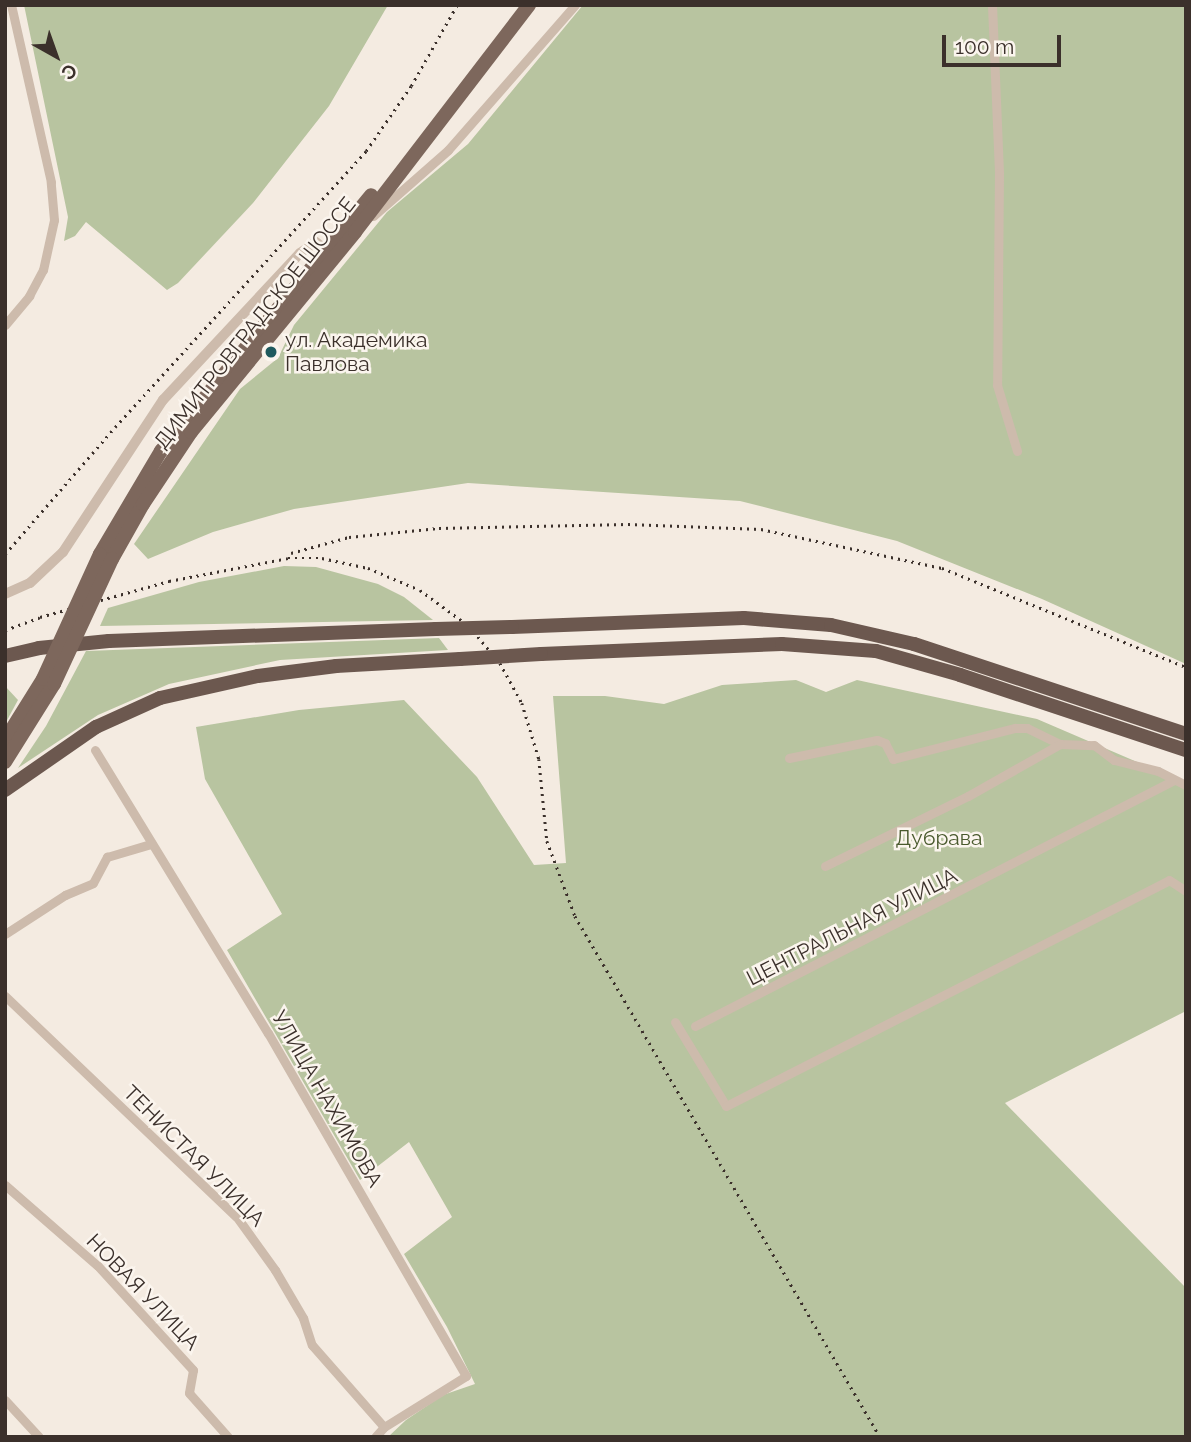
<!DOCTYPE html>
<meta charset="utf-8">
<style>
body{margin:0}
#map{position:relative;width:1191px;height:1442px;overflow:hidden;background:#f4ebe1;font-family:Raleway,sans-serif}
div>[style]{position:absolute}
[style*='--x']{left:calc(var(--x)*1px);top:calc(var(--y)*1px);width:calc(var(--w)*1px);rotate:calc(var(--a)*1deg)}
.green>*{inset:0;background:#b8c4a0}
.minor>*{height:9px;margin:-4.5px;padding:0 4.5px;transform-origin:4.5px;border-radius:4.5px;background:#cdbbac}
.tertiary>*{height:10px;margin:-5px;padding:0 5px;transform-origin:5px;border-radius:5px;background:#cdbbac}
.primary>*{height:14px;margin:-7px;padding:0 7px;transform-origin:7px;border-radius:7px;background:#7d675c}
.trunk>*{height:14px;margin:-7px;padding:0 7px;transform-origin:7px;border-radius:7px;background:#6c584f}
.rail>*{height:2.5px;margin-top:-1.25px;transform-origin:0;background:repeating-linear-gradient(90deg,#3b302b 0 2px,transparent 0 7px)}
.primary-bridge>*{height:14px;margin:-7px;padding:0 7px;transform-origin:7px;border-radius:7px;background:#7d675c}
.trunk-bridge>*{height:14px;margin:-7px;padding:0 7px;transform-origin:7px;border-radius:7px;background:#6c584f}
.dots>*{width:19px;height:19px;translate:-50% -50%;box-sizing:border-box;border:4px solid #fbf5ee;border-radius:50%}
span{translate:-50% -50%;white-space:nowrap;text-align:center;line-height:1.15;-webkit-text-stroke:5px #fbf5ee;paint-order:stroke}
.street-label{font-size:21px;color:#3b302b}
.poi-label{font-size:21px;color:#3b302b}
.left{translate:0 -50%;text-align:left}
.park-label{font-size:21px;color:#4a5a2e}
.frame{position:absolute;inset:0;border:7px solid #3b302b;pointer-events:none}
.north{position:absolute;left:21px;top:21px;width:70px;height:70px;-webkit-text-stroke:5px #fbf5ee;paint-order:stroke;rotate:140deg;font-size:19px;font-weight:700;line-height:28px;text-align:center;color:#3b302b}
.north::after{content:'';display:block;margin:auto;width:24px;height:32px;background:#3b302b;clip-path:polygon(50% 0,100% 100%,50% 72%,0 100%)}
.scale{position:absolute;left:942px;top:35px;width:119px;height:32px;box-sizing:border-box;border:4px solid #3b302b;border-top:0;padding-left:9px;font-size:21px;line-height:24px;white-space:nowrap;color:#3b302b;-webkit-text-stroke:5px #fbf5ee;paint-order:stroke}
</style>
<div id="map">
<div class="green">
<div style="clip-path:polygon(24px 5px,388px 5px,329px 106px,253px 203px,178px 283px,167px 290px,86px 222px,75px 236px,64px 241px,68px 217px)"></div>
<div style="clip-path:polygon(583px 5px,1186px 5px,1186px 664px,1042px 599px,897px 541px,740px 501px,468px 483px,294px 509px,213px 532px,148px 559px,134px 544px,240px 389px,278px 358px,294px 325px,387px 212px,468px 144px)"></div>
<div style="clip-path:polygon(284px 566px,316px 567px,378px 584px,404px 597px,433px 620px,100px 626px,108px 608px,199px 582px)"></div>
<div style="clip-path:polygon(439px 638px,448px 650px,280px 660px,169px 684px,98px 715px,18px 768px,46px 726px,86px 651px)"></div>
<div style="clip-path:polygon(796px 680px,826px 692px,857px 680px,1037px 719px,1186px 783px,1186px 1011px,1005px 1103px,1186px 1288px,1186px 1437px,388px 1437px,406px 1420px,443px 1395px,475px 1384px,447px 1327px,404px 1254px,452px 1217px,409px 1142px,360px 1180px,227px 950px,282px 914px,205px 779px,196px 727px,299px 710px,404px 700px,477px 777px,534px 865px,566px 863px,553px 696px,605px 696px,664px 704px,722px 685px)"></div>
<div style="clip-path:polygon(5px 686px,18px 700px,5px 724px)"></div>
</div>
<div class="minor">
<div style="--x:992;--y:5;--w:168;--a:87.6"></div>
<div style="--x:999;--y:173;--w:212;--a:90.5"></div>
<div style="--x:997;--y:385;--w:69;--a:73.1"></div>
<div style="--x:373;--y:216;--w:100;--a:-41.3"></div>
<div style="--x:448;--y:150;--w:193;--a:-48.8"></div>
<div style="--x:5;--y:325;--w:38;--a:-50"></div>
<div style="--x:29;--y:296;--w:30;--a:-62"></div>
<div style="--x:43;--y:270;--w:51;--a:-77.6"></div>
<div style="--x:54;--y:220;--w:38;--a:-95"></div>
<div style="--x:51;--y:182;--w:181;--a:-102.7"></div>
<div style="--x:95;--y:750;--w:332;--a:58.6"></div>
<div style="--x:268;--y:1033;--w:396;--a:60"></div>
<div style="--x:466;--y:1376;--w:97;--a:148.1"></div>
<div style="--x:384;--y:1427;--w:13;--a:132"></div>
<div style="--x:789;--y:758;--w:90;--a:-11.6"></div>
<div style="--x:877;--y:740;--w:9;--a:21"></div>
<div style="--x:885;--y:743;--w:18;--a:63"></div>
<div style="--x:893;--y:759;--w:126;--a:-14.3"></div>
<div style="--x:1015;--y:728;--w:12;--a:0"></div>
<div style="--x:1027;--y:728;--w:37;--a:26"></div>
<div style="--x:1060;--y:744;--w:34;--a:2"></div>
<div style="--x:1094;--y:745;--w:25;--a:37"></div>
<div style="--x:1114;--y:760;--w:45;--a:14"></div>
<div style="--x:1158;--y:771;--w:31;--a:27"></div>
<div style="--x:825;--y:866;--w:159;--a:-26.1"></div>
<div style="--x:968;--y:796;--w:106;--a:-29.5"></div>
<div style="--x:5;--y:934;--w:72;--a:-33"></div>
<div style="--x:65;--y:895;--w:30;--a:-23"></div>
<div style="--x:93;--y:883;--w:30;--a:-62"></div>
<div style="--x:107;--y:857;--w:46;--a:-16.5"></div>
<div style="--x:5;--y:996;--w:324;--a:43.7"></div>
<div style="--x:239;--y:1220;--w:62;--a:54.2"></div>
<div style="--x:275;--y:1270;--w:56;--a:59.7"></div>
<div style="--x:303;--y:1318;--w:28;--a:72"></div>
<div style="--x:312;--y:1345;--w:109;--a:48.7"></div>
<div style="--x:675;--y:1022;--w:98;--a:58.7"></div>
<div style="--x:726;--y:1106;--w:497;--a:-27"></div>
<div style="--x:1169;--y:880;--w:20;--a:33"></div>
<div style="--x:695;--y:1026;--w:538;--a:-27.18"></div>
<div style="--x:5;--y:1185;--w:123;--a:41.1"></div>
<div style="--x:98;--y:1266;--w:141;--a:47.6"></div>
<div style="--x:193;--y:1370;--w:23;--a:100"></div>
<div style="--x:189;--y:1393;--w:59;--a:48.4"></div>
<div style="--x:5;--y:1400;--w:50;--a:47.4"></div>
</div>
<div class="tertiary">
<div style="--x:5;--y:594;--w:27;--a:-24"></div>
<div style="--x:30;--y:583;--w:45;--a:-43.2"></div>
<div style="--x:63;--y:552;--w:182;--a:-56.7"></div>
<div style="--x:163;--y:400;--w:201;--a:-47"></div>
<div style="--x:300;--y:253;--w:19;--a:-35"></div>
<div style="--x:316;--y:242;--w:17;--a:40"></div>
</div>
<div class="primary">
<div style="--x:100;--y:554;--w:120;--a:-59.4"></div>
<div style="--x:161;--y:451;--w:331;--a:-50.6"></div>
<div style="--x:112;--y:559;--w:63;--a:-60.6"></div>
<div style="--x:143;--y:504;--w:87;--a:-56.3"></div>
<div style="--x:191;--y:432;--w:259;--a:-50.6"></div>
<div style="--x:355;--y:232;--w:286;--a:-52.5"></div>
<div style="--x:5;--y:740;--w:72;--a:-58.1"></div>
<div style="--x:5;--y:762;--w:92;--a:-57.9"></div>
</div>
<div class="trunk">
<div style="--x:512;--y:627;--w:232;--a:-2.2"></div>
<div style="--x:744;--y:618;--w:87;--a:4.6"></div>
<div style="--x:831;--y:625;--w:85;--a:12.9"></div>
<div style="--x:914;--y:644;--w:287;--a:18.3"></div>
<div style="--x:541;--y:654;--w:241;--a:-2.4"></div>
<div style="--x:782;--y:644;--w:94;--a:4.3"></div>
<div style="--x:876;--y:651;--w:87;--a:15.9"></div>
<div style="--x:960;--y:675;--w:238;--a:18.4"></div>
<div style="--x:5;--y:656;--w:35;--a:-13"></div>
<div style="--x:39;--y:648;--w:70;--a:-5.7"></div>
<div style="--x:109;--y:641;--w:327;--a:-2.1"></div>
<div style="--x:5;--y:790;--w:111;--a:-34.7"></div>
<div style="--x:96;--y:727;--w:70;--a:-24.4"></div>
<div style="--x:160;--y:698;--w:100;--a:-12.7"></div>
<div style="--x:258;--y:676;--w:79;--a:-7.3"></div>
<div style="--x:336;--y:666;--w:124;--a:-3.2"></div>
</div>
<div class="rail">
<div style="--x:291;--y:553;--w:60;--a:-15.4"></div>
<div style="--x:349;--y:537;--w:90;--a:-5.7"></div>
<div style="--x:439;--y:528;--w:189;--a:-1.2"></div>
<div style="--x:628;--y:524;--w:133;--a:2.2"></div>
<div style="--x:761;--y:529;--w:185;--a:12.2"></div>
<div style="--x:942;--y:568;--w:263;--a:22.1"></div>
<div style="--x:5;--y:554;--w:168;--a:-49.1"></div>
<div style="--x:115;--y:427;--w:373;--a:-47.7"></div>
<div style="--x:366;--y:151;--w:79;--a:-55.3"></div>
<div style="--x:411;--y:86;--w:93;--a:-60.4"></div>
<div style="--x:5;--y:630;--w:37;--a:-20"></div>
<div style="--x:40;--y:617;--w:134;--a:-15.6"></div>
<div style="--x:169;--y:581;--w:121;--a:-10.9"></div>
<div style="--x:288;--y:558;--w:34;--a:0"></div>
<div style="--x:322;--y:558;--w:47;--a:12.3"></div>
<div style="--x:368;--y:568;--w:56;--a:22.9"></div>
<div style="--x:420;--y:590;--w:61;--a:36.3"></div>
<div style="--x:469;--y:626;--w:48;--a:50"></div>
<div style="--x:500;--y:663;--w:46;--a:61.2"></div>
<div style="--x:522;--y:703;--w:59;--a:73.1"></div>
<div style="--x:539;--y:759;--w:82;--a:84.4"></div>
<div style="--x:547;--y:841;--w:80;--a:69.5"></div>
<div style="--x:575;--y:916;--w:604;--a:59.65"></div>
</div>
<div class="primary-bridge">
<div style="--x:43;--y:679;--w:137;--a:-65.5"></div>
<div style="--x:54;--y:684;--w:138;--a:-65.1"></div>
</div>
<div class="trunk-bridge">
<div style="--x:436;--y:629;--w:76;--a:-1.5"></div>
<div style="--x:460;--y:659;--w:81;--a:-3.5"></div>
</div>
<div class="dots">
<div style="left:271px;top:352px;background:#1f5a5e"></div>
</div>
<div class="street-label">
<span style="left:255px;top:323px;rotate:-52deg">ДИМИТРОВГРАДСКОЕ ШОССЕ</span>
<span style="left:852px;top:927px;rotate:-27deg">ЦЕНТРАЛЬНАЯ УЛИЦА</span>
<span style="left:327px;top:1099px;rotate:60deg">УЛИЦА НАХИМОВА</span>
<span style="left:194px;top:1156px;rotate:45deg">ТЕНИСТАЯ УЛИЦА</span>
<span style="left:143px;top:1292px;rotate:46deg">НОВАЯ УЛИЦА</span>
</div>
<div class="poi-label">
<span class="left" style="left:285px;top:352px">ул. Академика<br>Павлова</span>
</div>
<div class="park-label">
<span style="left:939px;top:838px">Дубрава</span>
</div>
<div class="frame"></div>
<div class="north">С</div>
<div class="scale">100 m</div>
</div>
